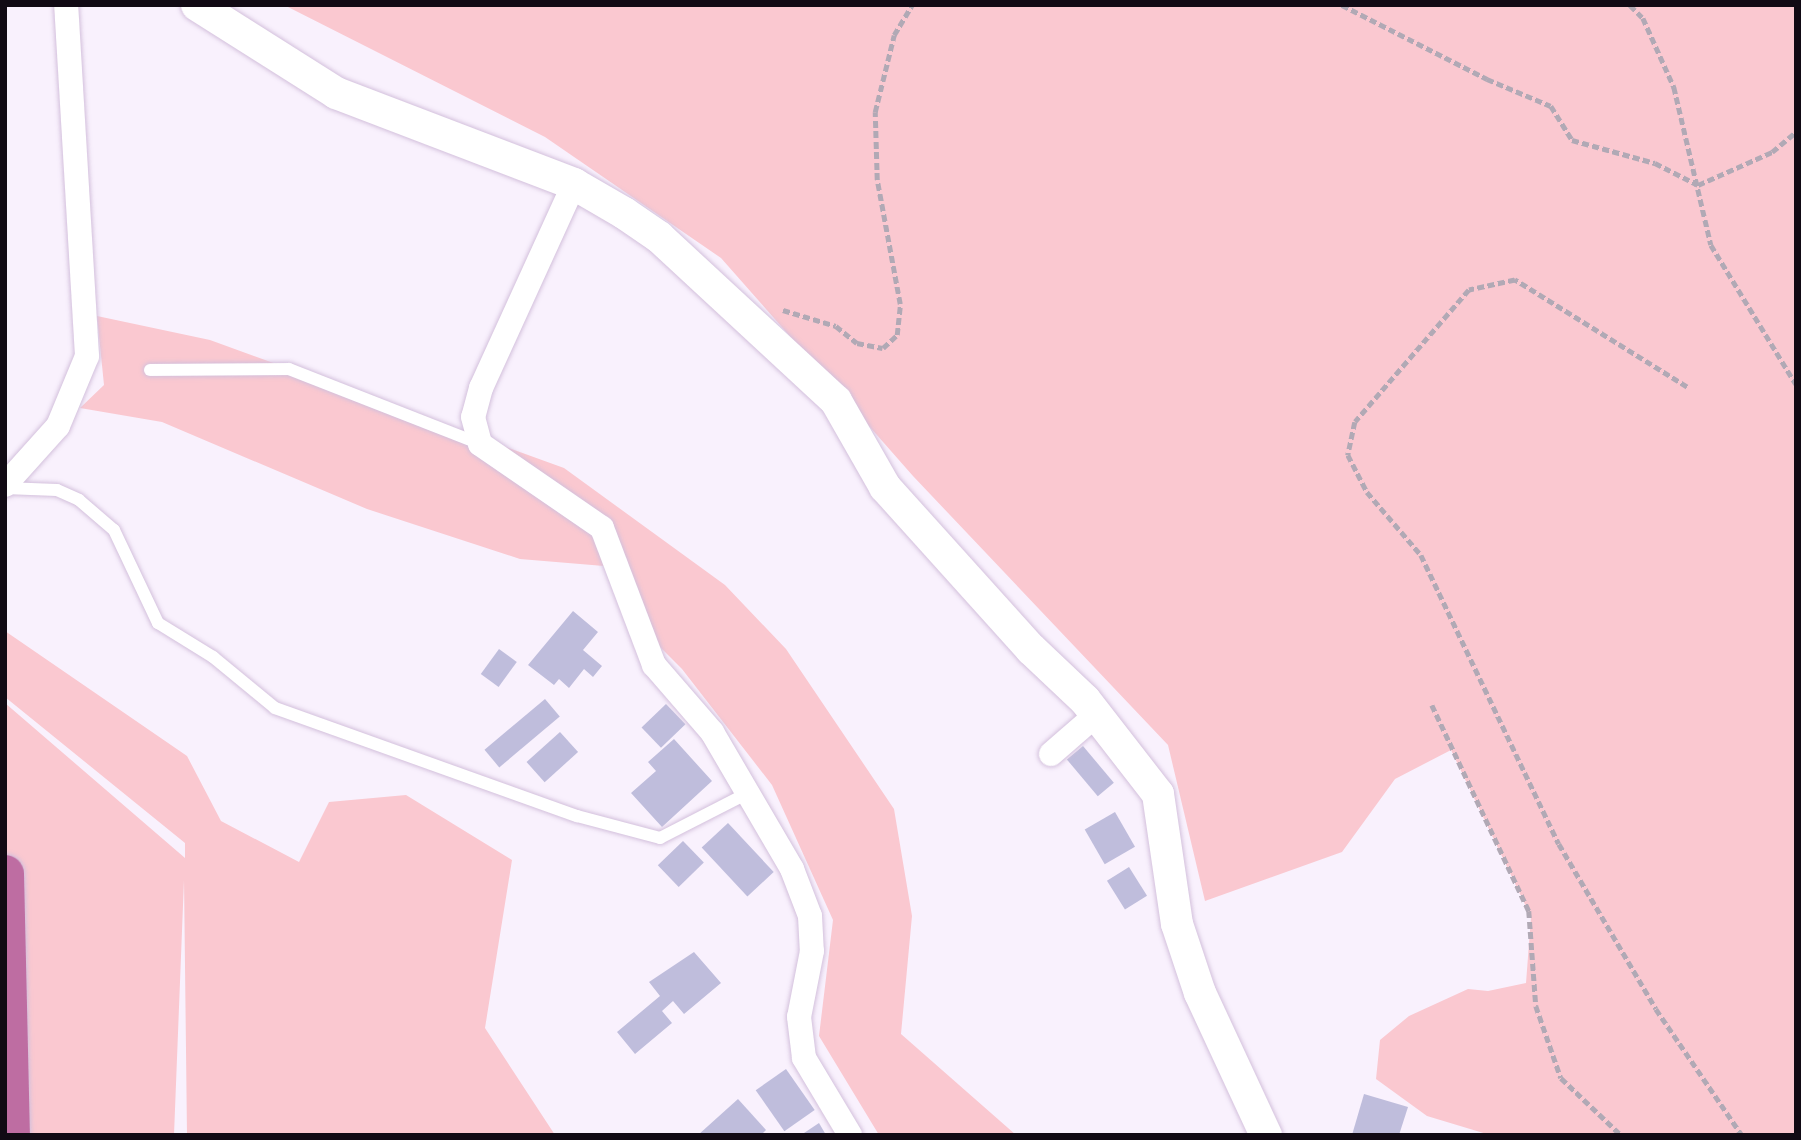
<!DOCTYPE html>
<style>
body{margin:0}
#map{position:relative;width:1801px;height:1140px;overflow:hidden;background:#f9f1fd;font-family:Roboto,sans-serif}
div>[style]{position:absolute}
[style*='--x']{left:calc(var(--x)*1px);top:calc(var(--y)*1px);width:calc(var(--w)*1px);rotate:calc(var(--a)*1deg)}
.green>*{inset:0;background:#fac8d0}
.building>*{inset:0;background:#bfbddc;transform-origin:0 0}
.path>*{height:4.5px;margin-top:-2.25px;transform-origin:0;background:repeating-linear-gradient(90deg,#b1a9b5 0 7px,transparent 0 10.5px)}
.roads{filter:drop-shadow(0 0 2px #d3c0dc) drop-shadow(0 0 2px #d3c0dc)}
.service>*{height:12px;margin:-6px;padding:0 6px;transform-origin:6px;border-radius:6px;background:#fff}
.minor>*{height:24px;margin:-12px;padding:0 12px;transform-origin:12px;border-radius:12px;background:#fff}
.tertiary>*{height:32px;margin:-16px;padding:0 16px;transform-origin:16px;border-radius:16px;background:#fff}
.motorway>*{height:38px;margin:-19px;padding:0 19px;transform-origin:19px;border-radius:19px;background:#be6da2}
span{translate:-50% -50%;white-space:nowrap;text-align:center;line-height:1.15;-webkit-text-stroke:6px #fff;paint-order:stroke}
.frame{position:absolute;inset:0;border:7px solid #110a14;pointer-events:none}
</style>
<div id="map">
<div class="green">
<div style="clip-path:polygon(284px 5px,1796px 5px,1796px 1135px,1490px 1135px,1427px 1116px,1376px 1079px,1380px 1040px,1409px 1016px,1468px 989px,1488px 991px,1526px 983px,1531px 917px,1451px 750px,1395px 779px,1342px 852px,1205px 901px,1168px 745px,913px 476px,721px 258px,545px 137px)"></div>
<div style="clip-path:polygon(97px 316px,210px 340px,564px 468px,725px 585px,786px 649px,894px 809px,912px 916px,901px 1034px,1016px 1135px,879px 1135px,819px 1036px,833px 920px,772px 785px,682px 669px,645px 632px,628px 568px,520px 559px,367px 509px,162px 422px,80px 408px,104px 385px)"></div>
<div style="clip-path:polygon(5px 631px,187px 756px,221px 821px,299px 862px,329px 802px,406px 795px,512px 860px,485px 1028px,555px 1135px,187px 1135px,184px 880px,174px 1135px,5px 1135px,5px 703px,185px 858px,185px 843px,5px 697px)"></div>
</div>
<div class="building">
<div style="clip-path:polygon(573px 611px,598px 632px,583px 650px,602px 666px,593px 677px,584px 669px,569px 688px,559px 679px,554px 685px,528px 665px)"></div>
<div style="left:499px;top:649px;width:22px;height:31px;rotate:36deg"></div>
<div style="left:545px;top:699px;width:23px;height:79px;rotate:50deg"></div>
<div style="left:666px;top:704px;width:28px;height:34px;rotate:46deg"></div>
<div style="left:560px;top:732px;width:27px;height:45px;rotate:48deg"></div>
<div style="clip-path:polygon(674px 739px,712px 781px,662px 827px,631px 793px,656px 771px,648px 762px)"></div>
<div style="left:1083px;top:746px;width:48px;height:21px;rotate:50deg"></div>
<div style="left:1115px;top:812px;width:40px;height:35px;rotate:60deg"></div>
<div style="left:728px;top:823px;width:67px;height:36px;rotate:47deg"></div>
<div style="left:683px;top:841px;width:30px;height:35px;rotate:46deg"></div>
<div style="left:1129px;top:867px;width:34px;height:26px;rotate:58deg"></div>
<div style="clip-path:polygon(694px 952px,721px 983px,684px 1014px,673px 1001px,662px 1011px,672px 1023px,635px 1054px,617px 1032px,660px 996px,649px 982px)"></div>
<div style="left:786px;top:1069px;width:50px;height:37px;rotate:55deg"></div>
<div style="clip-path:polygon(1364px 1094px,1408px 1107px,1399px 1135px,1352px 1135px)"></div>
<div style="clip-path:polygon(738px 1099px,766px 1130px,761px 1135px,698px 1135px)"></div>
<div style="clip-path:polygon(819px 1123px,826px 1135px,801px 1135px)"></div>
</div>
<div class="path">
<div style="--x:1342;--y:5;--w:163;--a:27"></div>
<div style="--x:1487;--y:79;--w:69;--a:22.9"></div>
<div style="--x:1551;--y:106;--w:40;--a:58"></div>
<div style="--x:1572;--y:140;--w:86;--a:15.5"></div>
<div style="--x:1655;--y:163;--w:48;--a:27.1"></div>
<div style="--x:1630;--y:5;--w:18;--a:45"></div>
<div style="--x:1643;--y:18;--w:76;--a:65.8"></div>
<div style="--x:1674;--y:87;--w:162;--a:76.8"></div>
<div style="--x:1711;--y:245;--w:163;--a:58.6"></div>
<div style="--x:1698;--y:185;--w:81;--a:-24"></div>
<div style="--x:1772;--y:152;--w:31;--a:-40"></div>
<div style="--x:783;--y:310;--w:55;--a:16.8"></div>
<div style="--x:836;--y:326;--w:27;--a:39"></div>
<div style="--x:857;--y:343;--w:26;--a:11"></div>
<div style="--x:883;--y:348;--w:19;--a:-43"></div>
<div style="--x:897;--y:335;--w:31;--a:-84"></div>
<div style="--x:900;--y:304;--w:126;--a:-100.5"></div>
<div style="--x:877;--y:180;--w:68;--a:-91.7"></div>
<div style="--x:875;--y:112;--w:79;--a:-76.1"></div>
<div style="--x:894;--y:35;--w:35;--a:-59"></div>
<div style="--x:1687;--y:387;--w:203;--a:-148.1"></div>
<div style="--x:1515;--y:280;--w:47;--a:167.7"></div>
<div style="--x:1469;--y:290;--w:174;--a:130.8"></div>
<div style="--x:1355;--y:422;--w:34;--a:102"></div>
<div style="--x:1348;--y:455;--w:42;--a:62.8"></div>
<div style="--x:1367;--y:492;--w:83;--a:49.4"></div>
<div style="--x:1421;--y:555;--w:320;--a:64.5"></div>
<div style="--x:1559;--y:844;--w:191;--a:59.5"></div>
<div style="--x:1656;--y:1009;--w:153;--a:55.7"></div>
<div style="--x:1432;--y:705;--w:228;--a:64.8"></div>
<div style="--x:1529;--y:911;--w:95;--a:85.8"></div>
<div style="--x:1536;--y:1006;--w:76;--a:70.9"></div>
<div style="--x:1561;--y:1078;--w:83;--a:43.5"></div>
</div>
<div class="roads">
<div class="service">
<div style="--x:150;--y:370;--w:139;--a:-0.4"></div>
<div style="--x:289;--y:369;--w:205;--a:21.4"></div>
<div style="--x:5;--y:488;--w:52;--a:2.2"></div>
<div style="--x:57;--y:490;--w:24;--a:24"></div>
<div style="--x:79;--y:500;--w:46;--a:40.6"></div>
<div style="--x:114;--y:530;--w:103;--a:64.7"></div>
<div style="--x:158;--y:623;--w:65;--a:31.7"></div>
<div style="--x:213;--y:657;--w:80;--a:39.4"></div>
<div style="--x:275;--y:708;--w:321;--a:19.7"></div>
<div style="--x:577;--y:816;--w:86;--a:14.8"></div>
<div style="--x:660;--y:838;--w:99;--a:-27.1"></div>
</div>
<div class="minor">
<div style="--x:574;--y:184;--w:224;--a:114.5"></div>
<div style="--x:481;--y:388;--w:30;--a:105"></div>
<div style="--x:473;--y:417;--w:28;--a:75"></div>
<div style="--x:480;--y:444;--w:148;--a:34.5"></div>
<div style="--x:602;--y:528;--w:147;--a:69.2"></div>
<div style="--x:654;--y:665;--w:89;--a:49.1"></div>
<div style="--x:712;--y:732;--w:159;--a:59.7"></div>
<div style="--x:792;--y:869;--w:50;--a:69"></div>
<div style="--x:810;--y:916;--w:35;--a:87"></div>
<div style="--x:812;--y:951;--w:67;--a:101.1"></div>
<div style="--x:799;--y:1017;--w:41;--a:83"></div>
<div style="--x:804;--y:1058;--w:90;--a:59.1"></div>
<div style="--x:5;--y:485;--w:79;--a:-48.1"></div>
<div style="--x:58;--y:426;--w:76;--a:-67.5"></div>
<div style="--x:87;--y:356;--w:352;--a:-93.4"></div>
<div style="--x:1051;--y:754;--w:61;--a:-41"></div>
</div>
<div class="tertiary">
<div style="--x:197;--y:5;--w:165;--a:32.3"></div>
<div style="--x:336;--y:93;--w:255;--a:20.9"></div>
<div style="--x:574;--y:184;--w:58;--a:30.1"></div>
<div style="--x:624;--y:213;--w:42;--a:34.4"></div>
<div style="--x:659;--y:237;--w:241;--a:42.8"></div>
<div style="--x:836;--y:401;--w:99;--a:60.3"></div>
<div style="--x:885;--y:487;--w:218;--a:48"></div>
<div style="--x:1031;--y:649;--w:74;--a:43.4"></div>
<div style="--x:1085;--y:700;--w:119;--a:52.2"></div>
<div style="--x:1158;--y:794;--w:131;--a:81.7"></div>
<div style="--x:1177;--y:924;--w:73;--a:71.6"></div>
<div style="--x:1200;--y:993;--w:157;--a:65.1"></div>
</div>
<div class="motorway">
<div style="--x:5;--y:874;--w:261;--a:88.7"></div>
</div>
</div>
<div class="frame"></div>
</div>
